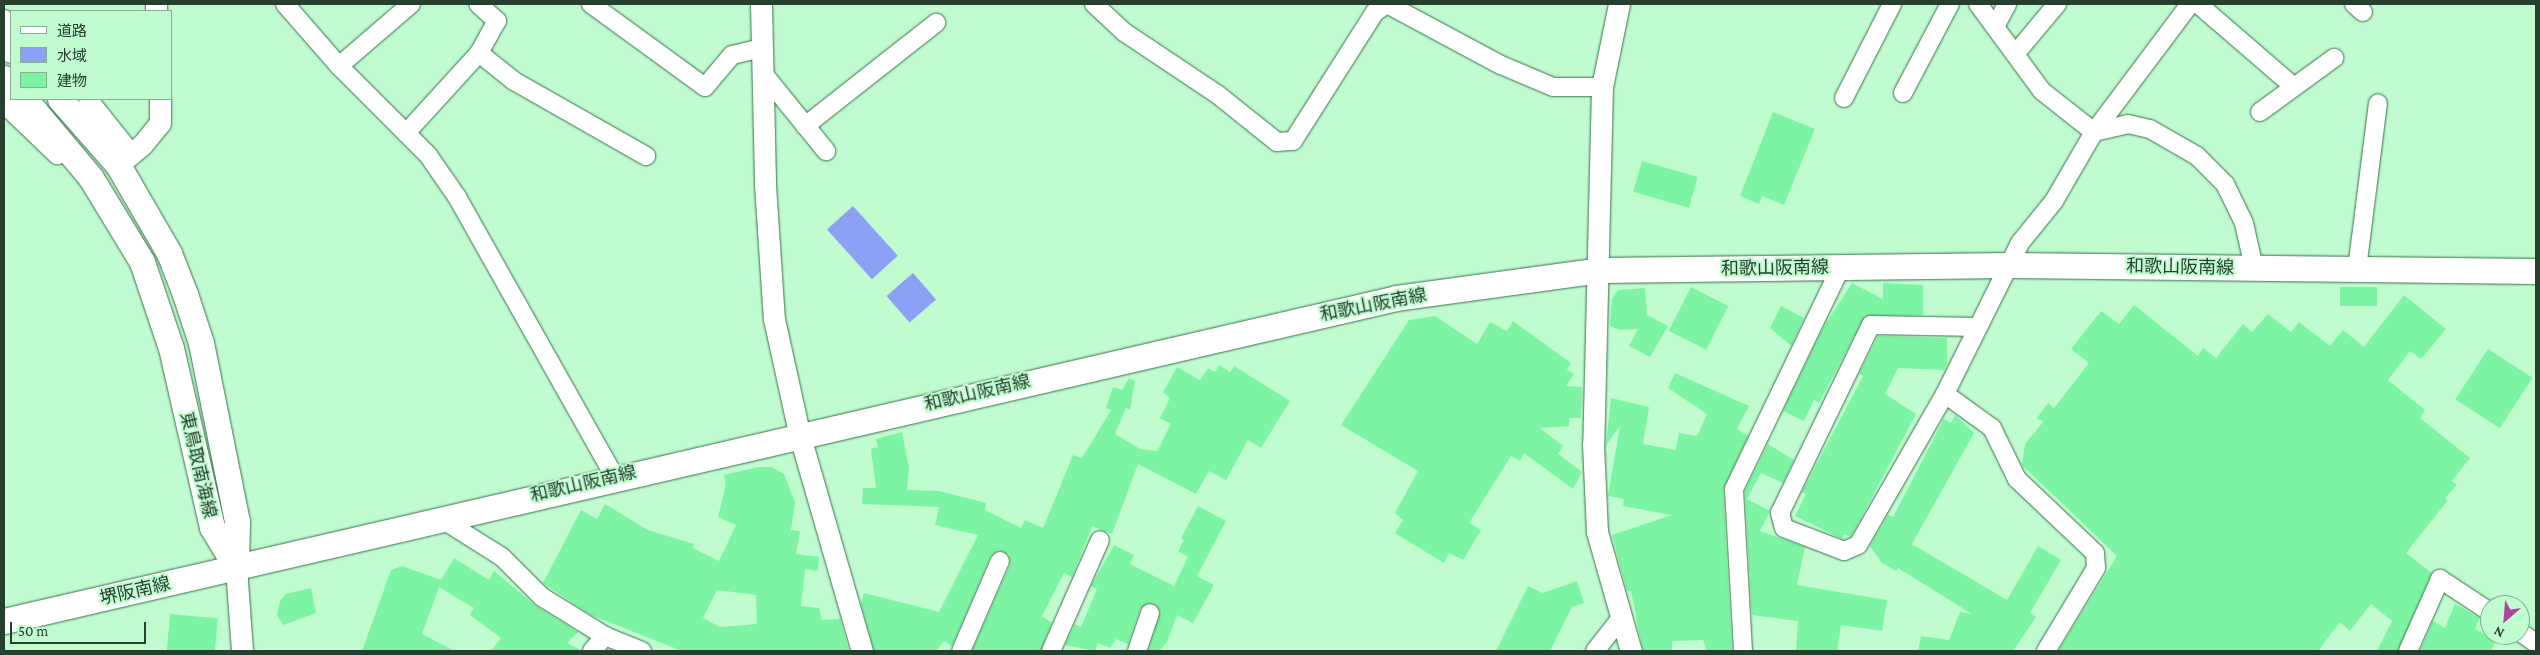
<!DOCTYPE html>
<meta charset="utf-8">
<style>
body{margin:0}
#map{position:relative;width:2540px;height:655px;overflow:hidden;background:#c1fcd0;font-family:"Crimson Pro","Noto Sans JP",serif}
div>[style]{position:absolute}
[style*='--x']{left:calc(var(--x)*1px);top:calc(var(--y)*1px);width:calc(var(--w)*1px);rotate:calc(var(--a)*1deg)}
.water>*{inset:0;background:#8ca1f6;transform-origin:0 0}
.building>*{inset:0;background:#7cf4a3;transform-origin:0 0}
.roads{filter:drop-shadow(0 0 1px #39704a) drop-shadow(0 0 1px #39704a)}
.minor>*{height:18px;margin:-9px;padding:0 9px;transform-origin:9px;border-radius:9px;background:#fff}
.tertiary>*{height:21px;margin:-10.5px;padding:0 10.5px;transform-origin:10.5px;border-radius:10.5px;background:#fff}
.secondary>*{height:25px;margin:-12.5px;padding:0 12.5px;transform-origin:12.5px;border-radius:12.5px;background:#fff}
span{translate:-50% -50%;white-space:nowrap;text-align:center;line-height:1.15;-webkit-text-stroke:4px #c1fcd0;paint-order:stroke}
.street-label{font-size:18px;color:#273f2e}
.frame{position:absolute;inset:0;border:5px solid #273f2e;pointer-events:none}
.legend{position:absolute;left:10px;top:10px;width:162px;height:90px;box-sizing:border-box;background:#c1fcd0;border:1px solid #83b08f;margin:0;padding:6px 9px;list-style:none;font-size:15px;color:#273f2e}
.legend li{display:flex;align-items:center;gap:10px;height:25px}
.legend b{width:25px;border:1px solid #83b08f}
.north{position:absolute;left:2480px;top:595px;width:50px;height:50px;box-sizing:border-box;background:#c1fcd0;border:1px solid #83b08f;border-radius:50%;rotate:207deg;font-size:14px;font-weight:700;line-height:20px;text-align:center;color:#273f2e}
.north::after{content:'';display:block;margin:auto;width:18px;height:22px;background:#b044a4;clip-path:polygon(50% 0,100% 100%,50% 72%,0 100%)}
.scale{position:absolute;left:10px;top:622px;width:136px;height:22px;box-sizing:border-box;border:2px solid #273f2e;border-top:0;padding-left:6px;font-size:15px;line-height:18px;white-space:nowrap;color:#273f2e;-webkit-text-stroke:4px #c1fcd0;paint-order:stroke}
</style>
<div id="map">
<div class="water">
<div style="left:853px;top:206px;width:67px;height:35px;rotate:48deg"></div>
<div style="left:913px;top:273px;width:35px;height:35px;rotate:49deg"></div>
</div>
<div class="building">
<div style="clip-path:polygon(1773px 112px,1815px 129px,1784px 205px,1762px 196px,1759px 204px,1740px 196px)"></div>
<div style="left:1642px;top:161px;width:58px;height:32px;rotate:16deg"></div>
<div style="clip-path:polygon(1852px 283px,1883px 299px,1883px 283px,1923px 285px,1923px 315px,1865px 316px,1819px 403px,1814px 400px,1804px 421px,1783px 411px,1823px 328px)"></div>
<div style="left:1691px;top:287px;width:42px;height:49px;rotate:27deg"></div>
<div style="left:2340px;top:287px;width:37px;height:19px"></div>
<div style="clip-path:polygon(1645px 288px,1647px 315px,1668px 326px,1650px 357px,1629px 346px,1638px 329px,1620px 330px,1610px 326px,1612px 299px,1618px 290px)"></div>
<div style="clip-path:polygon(2404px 295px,2446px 329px,2421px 359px,2410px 351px,2388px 380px,2425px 410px,2420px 418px,2470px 458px,2452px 481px,2457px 485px,2445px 498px,2448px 500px,2406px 553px,2432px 573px,2398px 651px,2377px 651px,2392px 621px,2371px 604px,2350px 631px,2340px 622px,2318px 651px,2058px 651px,2117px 556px,2022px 465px,2025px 444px,2043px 422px,2037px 418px,2048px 403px,2054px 408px,2089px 363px,2071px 349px,2101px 311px,2119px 324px,2134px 305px,2198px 356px,2203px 348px,2216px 358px,2243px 324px,2252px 332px,2268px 314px,2291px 332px,2299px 322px,2330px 346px,2343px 330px,2364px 347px)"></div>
<div style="clip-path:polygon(1781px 306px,1804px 318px,1791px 346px,1770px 328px)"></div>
<div style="clip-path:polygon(1435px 316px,1477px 344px,1490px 322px,1507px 331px,1513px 321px,1571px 363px,1567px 370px,1574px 374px,1566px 386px,1582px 387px,1581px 418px,1569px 418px,1569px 426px,1540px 428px,1563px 446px,1558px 454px,1582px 472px,1573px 489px,1524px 453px,1520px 461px,1511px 456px,1469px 523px,1481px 530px,1463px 560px,1449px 553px,1444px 563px,1395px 533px,1403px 520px,1395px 513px,1418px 471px,1341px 425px,1409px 320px)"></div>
<div style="clip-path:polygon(1878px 336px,1947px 338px,1947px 364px,1944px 370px,1898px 368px,1885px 394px,1916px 414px,1851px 537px,1844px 534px,1842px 539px,1795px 516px,1806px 494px,1802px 492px,1863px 376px,1859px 374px)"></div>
<div style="left:2488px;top:349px;width:53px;height:60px;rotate:33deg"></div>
<div style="clip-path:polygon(1219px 365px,1230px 372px,1234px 366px,1290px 401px,1261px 448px,1248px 440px,1226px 480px,1209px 471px,1196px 494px,1138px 464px,1112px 534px,1092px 526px,1072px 577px,1064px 573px,1042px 616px,1052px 623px,1041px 651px,972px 651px,1010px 565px,1009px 555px,999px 550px,990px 557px,952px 646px,944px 641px,936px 651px,874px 651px,861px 603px,864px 593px,939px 612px,978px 535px,935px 525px,939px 507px,862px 504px,863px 488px,876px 488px,871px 449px,878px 447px,876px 439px,902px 432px,909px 468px,907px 490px,939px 491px,986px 503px,985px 510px,1021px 528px,1025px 520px,1043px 528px,1073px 455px,1082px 458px,1111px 410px,1106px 408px,1113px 387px,1122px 390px,1129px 378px,1135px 381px,1130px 410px,1126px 408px,1115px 434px,1140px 449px,1157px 451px,1171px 424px,1160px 418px,1170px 398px,1163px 392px,1177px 367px,1200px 380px,1208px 368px,1215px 372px)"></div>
<div style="clip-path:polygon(1675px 373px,1749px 406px,1737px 429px,1748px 436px,1723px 490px,1732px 651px,1707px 651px,1703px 640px,1672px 641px,1672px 651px,1643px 651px,1631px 591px,1627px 591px,1612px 535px,1672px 515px,1623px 506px,1624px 499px,1608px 496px,1620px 426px,1606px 445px,1611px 398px,1649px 407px,1643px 444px,1676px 450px,1679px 433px,1697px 436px,1707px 414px,1668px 388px)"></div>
<div style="clip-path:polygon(1955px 415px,1974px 433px,1912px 544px,2007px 600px,2038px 546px,2061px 560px,2030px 613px,2036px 617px,2013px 651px,1918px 651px,1921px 636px,1949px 640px,1960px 612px,1972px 614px,1898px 568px,1896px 571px,1882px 563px,1870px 546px,1888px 515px,1893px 517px,1944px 419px,1951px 423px)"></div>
<div style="clip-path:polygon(1768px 444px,1794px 460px,1783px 483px,1761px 473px,1747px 499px,1770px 511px,1760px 531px,1805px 547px,1797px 585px,1887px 600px,1882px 631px,1841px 625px,1837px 651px,1796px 651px,1798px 621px,1752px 615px,1745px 491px)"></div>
<div style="clip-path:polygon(evenodd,758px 467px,771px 467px,784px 474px,795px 502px,791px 530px,800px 531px,796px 554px,819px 557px,818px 571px,805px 569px,801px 606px,819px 608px,822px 620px,840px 619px,849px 651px,682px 651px,591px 615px,543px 583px,581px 510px,597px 519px,605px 504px,648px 530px,694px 544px,693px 548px,719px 561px,736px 525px,718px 517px,726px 485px,724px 475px,758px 467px,717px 590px,756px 595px,757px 624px,720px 627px,703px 618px,717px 590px)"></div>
<div style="clip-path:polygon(1198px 506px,1226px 521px,1197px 576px,1214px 585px,1193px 623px,1177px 615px,1167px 642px,1159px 651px,1148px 651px,1160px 611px,1148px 603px,1140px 609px,1128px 644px,1116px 639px,1110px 648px,1098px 643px,1095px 651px,1065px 645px,1075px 624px,1081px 627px,1097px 589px,1091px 586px,1114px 545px,1134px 555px,1130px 564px,1174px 586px,1188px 557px,1178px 551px,1184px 540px,1181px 538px)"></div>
<div style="clip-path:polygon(454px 558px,489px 580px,494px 571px,536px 606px,578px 632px,567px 643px,582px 651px,491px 651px,501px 638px,470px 615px,474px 608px,439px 587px,422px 634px,455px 651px,362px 651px,391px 570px,402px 566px,441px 580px)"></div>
<div style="clip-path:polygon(1577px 581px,1584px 603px,1572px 607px,1550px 651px,1496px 651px,1528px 586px,1543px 593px)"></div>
<div style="clip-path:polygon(311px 588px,316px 613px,283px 625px,277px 615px,280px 601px,286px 594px)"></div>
<div style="clip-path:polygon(2455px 604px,2480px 618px,2475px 629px,2496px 640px,2491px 651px,2420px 651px,2433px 621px,2445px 628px)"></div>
<div style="left:170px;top:614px;width:48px;height:37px;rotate:5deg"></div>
</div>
<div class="roads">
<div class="minor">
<div style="--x:285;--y:4;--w:82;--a:48.9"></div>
<div style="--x:339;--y:66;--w:126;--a:45"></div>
<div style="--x:428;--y:155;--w:51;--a:55.4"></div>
<div style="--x:457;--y:197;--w:322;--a:60.6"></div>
<div style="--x:591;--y:4;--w:141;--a:36.1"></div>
<div style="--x:705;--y:87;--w:42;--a:-49.8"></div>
<div style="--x:732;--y:55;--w:31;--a:-13"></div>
<div style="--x:1094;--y:4;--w:41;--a:43"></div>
<div style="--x:1124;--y:32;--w:112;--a:33.7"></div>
<div style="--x:1217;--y:94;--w:77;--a:38.7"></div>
<div style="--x:1277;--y:142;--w:16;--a:-4"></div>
<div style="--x:1293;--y:141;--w:153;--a:-57.6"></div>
<div style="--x:1375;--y:12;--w:14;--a:-34"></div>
<div style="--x:1387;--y:4;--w:129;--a:28.2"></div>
<div style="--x:1501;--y:65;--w:56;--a:22.9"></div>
<div style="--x:1553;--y:87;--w:49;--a:0"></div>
<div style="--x:1978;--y:4;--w:108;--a:53.7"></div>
<div style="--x:2042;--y:91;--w:66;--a:38.3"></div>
<div style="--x:2198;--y:4;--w:127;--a:40.8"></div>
<div style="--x:2354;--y:4;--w:12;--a:42"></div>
<div style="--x:4;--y:19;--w:10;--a:45"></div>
<div style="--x:1996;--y:25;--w:24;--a:-62"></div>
<div style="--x:479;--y:53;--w:45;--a:38.7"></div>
<div style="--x:514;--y:81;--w:152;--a:29.6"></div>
<div style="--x:2016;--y:53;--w:64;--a:-50.1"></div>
<div style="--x:339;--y:66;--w:95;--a:-40.7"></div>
<div style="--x:762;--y:72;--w:102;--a:51"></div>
<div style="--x:1903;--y:93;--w:101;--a:-62.2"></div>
<div style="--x:1844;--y:98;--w:106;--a:-62.9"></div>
<div style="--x:88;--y:99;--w:70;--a:51.3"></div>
<div style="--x:4;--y:104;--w:74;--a:43.9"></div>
<div style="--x:2260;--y:112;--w:92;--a:-36.1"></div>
<div style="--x:805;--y:126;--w:167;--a:-38.2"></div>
<div style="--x:2094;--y:132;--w:35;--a:-13"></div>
<div style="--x:2128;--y:124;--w:23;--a:13"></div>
<div style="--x:2150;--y:129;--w:54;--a:29.9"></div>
<div style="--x:2197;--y:156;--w:40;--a:45"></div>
<div style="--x:2225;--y:184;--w:43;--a:64"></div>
<div style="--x:2244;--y:223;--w:46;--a:77.5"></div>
<div style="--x:406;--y:133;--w:108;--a:-47.6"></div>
<div style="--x:479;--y:53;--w:37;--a:-61"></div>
<div style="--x:497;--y:21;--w:25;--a:-138"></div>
<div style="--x:2357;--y:269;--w:167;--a:-82.8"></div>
<div style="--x:1945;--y:394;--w:174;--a:119.9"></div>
<div style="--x:1858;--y:545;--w:15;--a:157"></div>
<div style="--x:1844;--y:551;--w:64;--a:-159"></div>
<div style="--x:1784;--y:528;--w:16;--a:-105"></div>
<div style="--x:1780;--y:513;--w:209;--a:-64.2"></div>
<div style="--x:1871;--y:325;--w:107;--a:1.1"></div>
<div style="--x:440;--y:518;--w:73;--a:32.2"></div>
<div style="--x:502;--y:557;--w:57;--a:45"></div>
<div style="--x:542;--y:597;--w:74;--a:31.8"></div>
<div style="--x:605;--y:636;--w:40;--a:22"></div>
<div style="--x:2520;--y:632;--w:19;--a:35"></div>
<div style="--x:592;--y:651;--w:20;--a:-49"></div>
<div style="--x:961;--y:651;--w:98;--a:-66.6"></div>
<div style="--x:1051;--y:651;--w:121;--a:-66.2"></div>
<div style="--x:1137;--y:651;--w:40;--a:-71.1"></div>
<div style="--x:1595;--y:651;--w:42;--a:-51.8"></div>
<div style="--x:1743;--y:651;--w:162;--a:-93.2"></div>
<div style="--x:1734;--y:489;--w:246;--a:-64.3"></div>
<div style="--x:2046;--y:651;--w:97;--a:-58.9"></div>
<div style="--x:2096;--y:568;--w:15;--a:-94"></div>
<div style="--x:2095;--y:553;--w:108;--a:-136.5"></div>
<div style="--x:2017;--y:479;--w:57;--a:-116.1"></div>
<div style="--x:1992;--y:428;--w:58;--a:-144.1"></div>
<div style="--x:1945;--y:394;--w:169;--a:-63.6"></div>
<div style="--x:2020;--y:243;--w:54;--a:-51"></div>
<div style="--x:2054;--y:201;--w:80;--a:-59.9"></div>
<div style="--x:2094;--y:132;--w:160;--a:-53.1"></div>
<div style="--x:2408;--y:651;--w:79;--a:-66"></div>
<div style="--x:2440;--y:579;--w:60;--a:33.4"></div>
</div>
<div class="tertiary">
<div style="--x:156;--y:4;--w:7;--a:90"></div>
<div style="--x:761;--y:4;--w:181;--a:88.7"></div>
<div style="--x:765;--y:185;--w:134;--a:86.2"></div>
<div style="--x:774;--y:319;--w:117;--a:77.6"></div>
<div style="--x:799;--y:433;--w:227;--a:73.9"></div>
<div style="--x:1619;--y:4;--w:85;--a:101.6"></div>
<div style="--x:1602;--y:87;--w:357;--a:91.4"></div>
<div style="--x:1593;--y:444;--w:88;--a:87.4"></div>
<div style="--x:1597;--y:532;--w:124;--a:74.1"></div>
<div style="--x:118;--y:165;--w:31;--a:-40"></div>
<div style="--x:142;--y:145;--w:28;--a:-51"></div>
<div style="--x:160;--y:123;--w:24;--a:-90"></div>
<div style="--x:236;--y:567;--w:84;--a:85.9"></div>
</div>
<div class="secondary">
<div style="--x:4;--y:44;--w:9;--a:41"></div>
<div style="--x:4;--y:78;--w:11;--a:49"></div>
<div style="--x:25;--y:99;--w:103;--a:50.1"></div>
<div style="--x:91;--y:178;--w:98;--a:58.7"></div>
<div style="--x:142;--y:262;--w:91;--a:71.4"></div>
<div style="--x:171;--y:348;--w:184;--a:77.1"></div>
<div style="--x:212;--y:527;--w:47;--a:59"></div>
<div style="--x:60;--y:99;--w:88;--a:48.7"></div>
<div style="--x:118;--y:165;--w:102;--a:59.9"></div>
<div style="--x:169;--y:253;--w:44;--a:68.7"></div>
<div style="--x:185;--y:294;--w:52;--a:71.9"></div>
<div style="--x:201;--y:343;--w:183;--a:78.6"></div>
<div style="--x:237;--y:522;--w:45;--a:91.3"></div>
<div style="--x:4;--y:621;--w:1429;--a:-13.06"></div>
<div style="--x:1396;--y:298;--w:206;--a:-7.8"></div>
<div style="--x:1600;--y:270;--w:410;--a:-0.7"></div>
<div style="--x:2010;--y:265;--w:526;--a:0.65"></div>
</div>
</div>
<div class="street-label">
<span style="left:2180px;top:267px;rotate:1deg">和歌山阪南線</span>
<span style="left:1775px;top:268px;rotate:-1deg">和歌山阪南線</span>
<span style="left:1373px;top:305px;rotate:-11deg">和歌山阪南線</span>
<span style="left:977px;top:393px;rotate:-13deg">和歌山阪南線</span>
<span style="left:198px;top:465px;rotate:77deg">東鳥取南海線</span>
<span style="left:583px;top:484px;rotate:-13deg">和歌山阪南線</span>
<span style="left:135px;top:591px;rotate:-13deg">堺阪南線</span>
</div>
<div class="frame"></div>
<ul class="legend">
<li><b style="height:6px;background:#fff"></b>道路</li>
<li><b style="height:14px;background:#8ca1f6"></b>水域</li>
<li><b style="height:14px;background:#7cf4a3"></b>建物</li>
</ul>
<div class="north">N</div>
<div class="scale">50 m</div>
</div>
